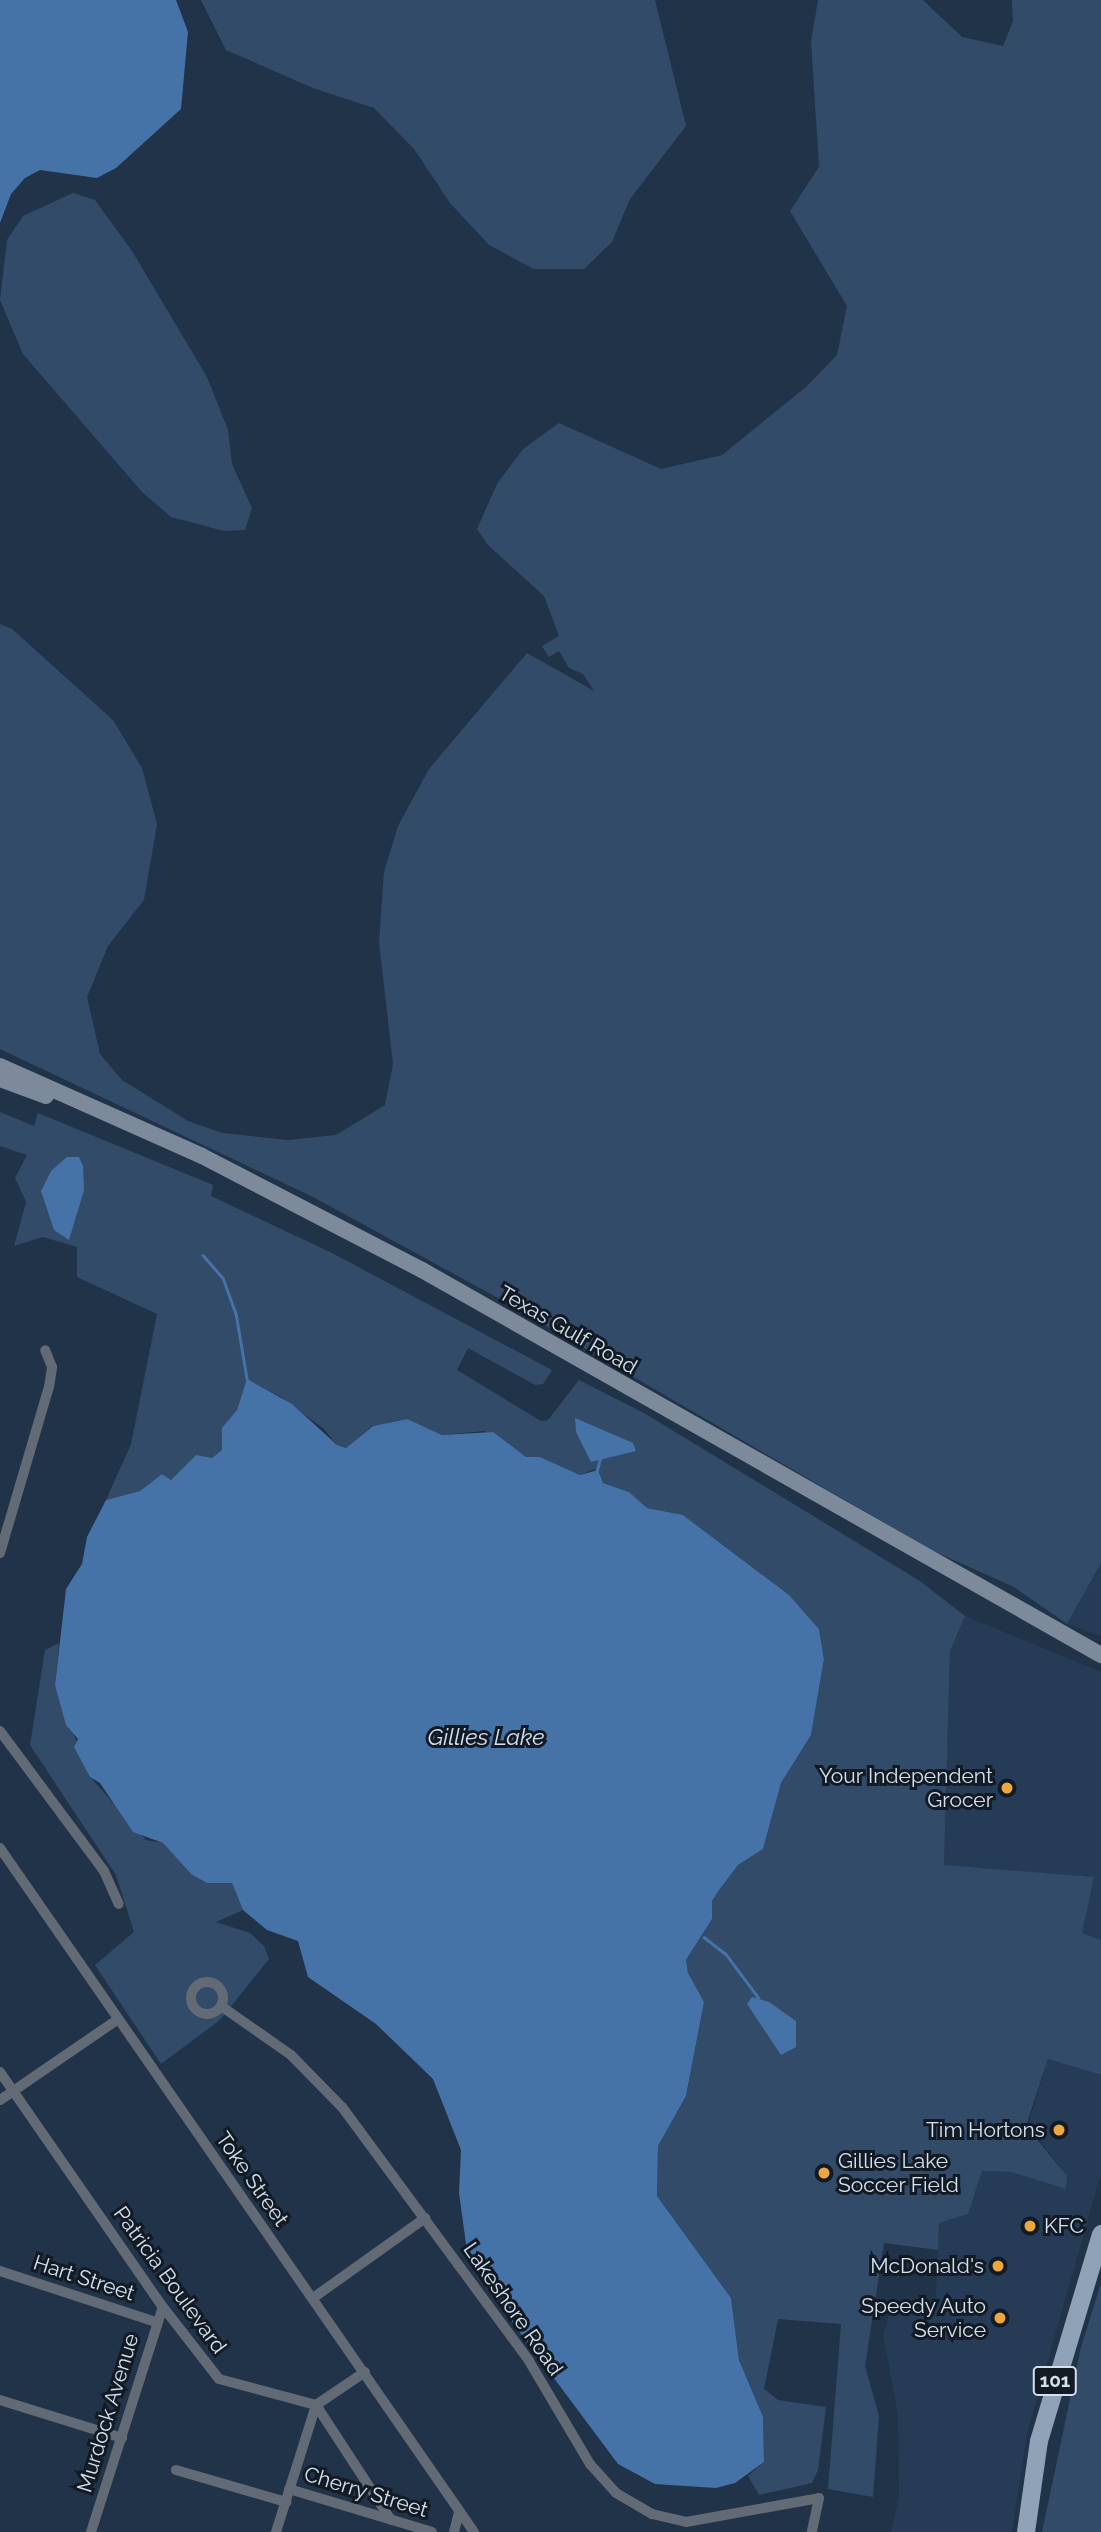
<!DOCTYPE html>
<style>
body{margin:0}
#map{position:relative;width:1101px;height:2532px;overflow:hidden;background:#213348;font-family:Raleway,sans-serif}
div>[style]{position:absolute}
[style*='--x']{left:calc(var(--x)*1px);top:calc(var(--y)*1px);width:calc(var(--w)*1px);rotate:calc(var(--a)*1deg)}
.built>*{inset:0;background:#263c56}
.green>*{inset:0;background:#324b69}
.water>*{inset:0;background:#4573a7}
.stream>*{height:2.5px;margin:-1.25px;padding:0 1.25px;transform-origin:1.25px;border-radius:1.25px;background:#4573a7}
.minor>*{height:10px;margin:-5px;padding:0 5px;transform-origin:5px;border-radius:5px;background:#626b75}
.minor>.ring{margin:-5px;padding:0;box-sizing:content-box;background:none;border:10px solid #626b75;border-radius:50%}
.secondary>*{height:16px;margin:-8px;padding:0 8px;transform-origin:8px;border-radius:8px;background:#7c8a9b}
.primary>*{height:18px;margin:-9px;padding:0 9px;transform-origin:9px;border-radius:9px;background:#90a2b8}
.dots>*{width:19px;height:19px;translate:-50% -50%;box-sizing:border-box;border:4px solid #121a24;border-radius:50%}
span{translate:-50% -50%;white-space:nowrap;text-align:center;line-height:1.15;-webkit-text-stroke:6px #121a24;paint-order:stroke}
.shield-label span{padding:2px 5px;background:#121a24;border:2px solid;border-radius:5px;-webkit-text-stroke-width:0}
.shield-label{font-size:19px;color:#d5e0ee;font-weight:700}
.street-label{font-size:21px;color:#d5e0ee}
.poi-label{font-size:21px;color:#d5e0ee}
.right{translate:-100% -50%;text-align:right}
.left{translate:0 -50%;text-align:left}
.water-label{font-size:23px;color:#d3e0ef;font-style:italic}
</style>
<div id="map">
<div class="built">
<div style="clip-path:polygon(1101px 1563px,1101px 1636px,1067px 1624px)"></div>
<div style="clip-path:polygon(965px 1616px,1101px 1672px,1101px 1940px,1082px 1933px,1094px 1877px,944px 1866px,950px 1651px)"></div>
<div style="clip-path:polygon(1048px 2059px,1101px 2075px,1101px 2173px,1027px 2434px,1012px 2532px,891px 2532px,899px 2496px,898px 2414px,883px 2335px,894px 2298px,935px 2315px,939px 2223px,968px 2214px,982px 2171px,1011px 2172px,1066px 2189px,1067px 2176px,1028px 2125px)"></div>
</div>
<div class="green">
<div style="clip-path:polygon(201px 0,655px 0,686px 126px,630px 199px,612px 242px,584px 269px,534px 269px,489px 245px,450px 203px,414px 149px,374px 108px,313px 88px,226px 50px)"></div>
<div style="clip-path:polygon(818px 0,923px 0,962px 37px,1003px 46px,1013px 21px,1012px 0,1101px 0,1101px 1563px,1067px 1624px,1014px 1587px,929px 1549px,498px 1298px,313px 1197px,0 1049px,0 624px,12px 629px,113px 720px,142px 768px,157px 824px,144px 900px,108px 946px,87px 997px,100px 1054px,122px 1080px,188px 1121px,222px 1133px,288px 1140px,336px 1135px,385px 1105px,393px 1064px,379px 942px,384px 872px,398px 826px,429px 769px,527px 653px,594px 691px,583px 674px,569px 668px,559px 651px,549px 657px,542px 646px,559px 636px,544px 596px,487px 544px,477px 529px,497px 484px,523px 449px,559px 423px,661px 469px,722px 455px,806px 387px,837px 355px,847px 306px,790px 211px,819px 167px,811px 41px)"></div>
<div style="clip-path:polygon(73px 193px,95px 200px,132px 251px,207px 377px,228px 430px,232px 464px,252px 508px,245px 530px,224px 531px,171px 517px,142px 492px,23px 354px,0 300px,7px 240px,23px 216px)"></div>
<div style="clip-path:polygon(0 1112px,34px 1126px,38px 1113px,213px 1185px,211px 1196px,332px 1253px,552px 1370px,543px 1384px,535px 1385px,468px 1348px,457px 1370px,541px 1421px,548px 1420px,579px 1380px,644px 1413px,920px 1581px,965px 1616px,950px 1651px,944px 1865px,1094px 1877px,1082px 1933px,1101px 1940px,1101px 2075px,1048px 2059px,1026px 2126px,1067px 2176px,1066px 2189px,1011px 2172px,982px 2171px,968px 2214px,939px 2223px,938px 2250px,884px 2243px,865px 2366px,879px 2416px,873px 2497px,828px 2489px,841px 2324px,778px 2319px,764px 2389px,778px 2400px,826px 2407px,818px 2470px,812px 2483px,759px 2495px,748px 2476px,764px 2462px,763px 2418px,739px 2360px,731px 2298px,657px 2196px,658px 2146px,686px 2096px,704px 2002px,688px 1973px,686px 1960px,712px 1919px,712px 1901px,717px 1893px,738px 1865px,763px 1849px,781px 1783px,811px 1735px,824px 1659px,819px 1629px,789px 1595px,683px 1515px,647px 1508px,629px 1492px,603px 1483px,595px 1469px,580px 1475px,540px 1457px,527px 1457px,484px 1431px,442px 1435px,406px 1419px,372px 1426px,346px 1448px,337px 1445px,324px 1429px,281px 1397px,247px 1380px,237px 1410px,222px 1429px,222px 1450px,212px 1458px,195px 1456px,171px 1480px,162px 1474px,140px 1491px,106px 1500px,131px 1444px,157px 1314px,77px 1277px,77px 1247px,43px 1237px,14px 1246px,26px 1202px,15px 1178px,27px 1155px,0 1146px)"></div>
<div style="clip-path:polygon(59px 1643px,55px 1685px,90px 1777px,146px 1840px,163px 1843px,191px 1874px,232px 1883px,243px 1910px,216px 1922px,250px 1933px,264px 1946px,269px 1959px,220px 2020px,161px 2064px,95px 1965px,134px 1932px,116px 1875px,30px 1745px,45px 1650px)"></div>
<div style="clip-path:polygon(1101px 2283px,1101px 2532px,1042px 2532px,1081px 2347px)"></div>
</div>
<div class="water">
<div style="clip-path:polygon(0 0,176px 0,188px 32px,181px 109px,116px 168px,97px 178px,40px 170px,25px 178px,11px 194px,0 223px)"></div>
<div style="clip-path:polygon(67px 1157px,79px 1157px,83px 1166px,84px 1190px,69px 1240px,54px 1230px,41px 1191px,51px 1171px)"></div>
<div style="clip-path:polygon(247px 1379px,292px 1404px,337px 1445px,346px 1448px,373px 1426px,407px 1419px,442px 1435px,493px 1432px,526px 1457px,540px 1457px,580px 1475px,598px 1470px,603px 1483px,629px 1492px,647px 1508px,683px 1515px,789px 1595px,819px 1629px,824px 1659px,811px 1735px,781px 1783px,763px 1849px,738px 1865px,717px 1893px,712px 1901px,712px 1919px,686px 1960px,688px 1973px,704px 2002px,686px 2096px,658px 2146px,657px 2196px,731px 2298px,739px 2360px,763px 2417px,764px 2462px,735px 2483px,716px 2488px,655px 2484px,618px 2464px,492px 2295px,466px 2244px,459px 2193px,461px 2150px,433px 2079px,376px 2024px,308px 1977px,298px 1941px,267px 1930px,243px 1910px,232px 1883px,207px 1883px,191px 1874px,163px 1843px,133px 1832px,100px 1783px,90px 1777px,74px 1747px,78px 1739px,66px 1725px,55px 1685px,66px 1589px,82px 1564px,87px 1537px,106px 1500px,140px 1491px,162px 1474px,171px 1480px,196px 1455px,212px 1458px,222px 1450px,222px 1428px,237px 1410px)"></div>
<div style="clip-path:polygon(575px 1418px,633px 1443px,636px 1451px,591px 1462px,576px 1432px)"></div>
<div style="clip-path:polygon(752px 1997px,769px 2002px,796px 2021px,796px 2047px,781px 2055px,747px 2004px)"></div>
</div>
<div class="stream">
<div style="--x:203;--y:1255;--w:30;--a:49"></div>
<div style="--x:223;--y:1278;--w:37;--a:70"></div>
<div style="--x:236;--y:1313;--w:67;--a:80.5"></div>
<div style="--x:596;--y:1473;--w:15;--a:-74"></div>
<div style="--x:704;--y:1937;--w:28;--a:38"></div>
<div style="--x:726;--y:1954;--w:54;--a:53.3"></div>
</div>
<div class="minor">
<div style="--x:0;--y:1553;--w:173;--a:-73.6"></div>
<div style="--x:49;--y:1387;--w:20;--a:-81"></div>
<div style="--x:52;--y:1367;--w:18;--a:-112"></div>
<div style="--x:0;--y:1731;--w:174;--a:53.4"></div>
<div style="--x:104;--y:1871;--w:36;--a:66"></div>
<div style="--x:0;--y:1848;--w:832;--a:55.28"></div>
<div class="ring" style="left:191px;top:1982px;width:22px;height:22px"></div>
<div style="--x:221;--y:2006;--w:85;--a:35"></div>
<div style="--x:291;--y:2055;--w:73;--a:45.6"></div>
<div style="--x:342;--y:2107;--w:315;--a:53.6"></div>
<div style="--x:529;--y:2361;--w:120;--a:59.4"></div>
<div style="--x:590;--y:2464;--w:39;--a:48"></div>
<div style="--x:616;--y:2493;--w:42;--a:30.3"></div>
<div style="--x:652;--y:2514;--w:35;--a:13"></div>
<div style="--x:686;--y:2522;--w:135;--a:-10.2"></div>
<div style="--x:819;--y:2498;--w:35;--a:102"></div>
<div style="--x:0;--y:2072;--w:286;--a:55.3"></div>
<div style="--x:163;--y:2307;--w:91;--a:52.1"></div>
<div style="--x:219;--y:2379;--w:100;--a:15"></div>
<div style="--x:316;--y:2405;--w:59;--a:-34"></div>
<div style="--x:0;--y:2100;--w:142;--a:-34.4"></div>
<div style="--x:0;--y:2271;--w:164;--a:18.1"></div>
<div style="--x:313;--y:2298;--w:138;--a:-35.5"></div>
<div style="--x:0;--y:2400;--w:128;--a:17.3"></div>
<div style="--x:316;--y:2405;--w:137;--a:56.9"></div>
<div style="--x:176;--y:2470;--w:115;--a:16.2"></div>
<div style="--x:289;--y:2489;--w:149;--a:16.7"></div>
<div style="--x:91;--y:2532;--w:236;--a:-72.3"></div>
<div style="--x:276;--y:2532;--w:133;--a:-72.5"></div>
<div style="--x:454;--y:2532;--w:21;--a:-76"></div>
</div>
<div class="secondary">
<div style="--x:0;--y:1066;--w:221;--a:24"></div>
<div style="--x:202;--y:1156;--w:248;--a:27.4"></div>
<div style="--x:422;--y:1270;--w:781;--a:29.55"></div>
<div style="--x:0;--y:1079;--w:49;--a:20.3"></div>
</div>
<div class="primary">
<div style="--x:1026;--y:2532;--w:92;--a:-81.9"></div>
<div style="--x:1039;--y:2441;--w:216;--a:-73.3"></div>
</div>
<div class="dots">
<div style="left:1007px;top:1788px;background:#eea73d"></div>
<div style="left:1059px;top:2130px;background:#eea73d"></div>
<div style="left:824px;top:2173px;background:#eea73d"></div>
<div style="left:1030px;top:2226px;background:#eea73d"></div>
<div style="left:998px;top:2266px;background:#eea73d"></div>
<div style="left:1000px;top:2318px;background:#eea73d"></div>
</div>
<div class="shield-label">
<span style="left:1055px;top:2381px">101</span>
</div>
<div class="street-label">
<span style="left:568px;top:1330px;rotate:30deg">Texas Gulf Road</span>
<span style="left:252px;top:2179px;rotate:55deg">Toke Street</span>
<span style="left:84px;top:2278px;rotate:18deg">Hart Street</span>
<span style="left:170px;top:2280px;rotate:54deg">Patricia Boulevard</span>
<span style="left:513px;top:2309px;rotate:55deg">Lakeshore Road</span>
<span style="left:108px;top:2413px;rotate:-73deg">Murdock Avenue</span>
<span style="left:366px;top:2492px;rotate:17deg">Cherry Street</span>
</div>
<div class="poi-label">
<span class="right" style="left:993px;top:1788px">Your Independent<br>Grocer</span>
<span class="right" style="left:1045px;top:2130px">Tim Hortons</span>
<span class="left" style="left:838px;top:2173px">Gillies Lake<br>Soccer Field</span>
<span class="left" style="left:1044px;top:2226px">KFC</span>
<span class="right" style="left:984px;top:2266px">McDonald's</span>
<span class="right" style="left:986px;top:2318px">Speedy Auto<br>Service</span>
</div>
<div class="water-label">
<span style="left:486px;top:1737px">Gillies Lake</span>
</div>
</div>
